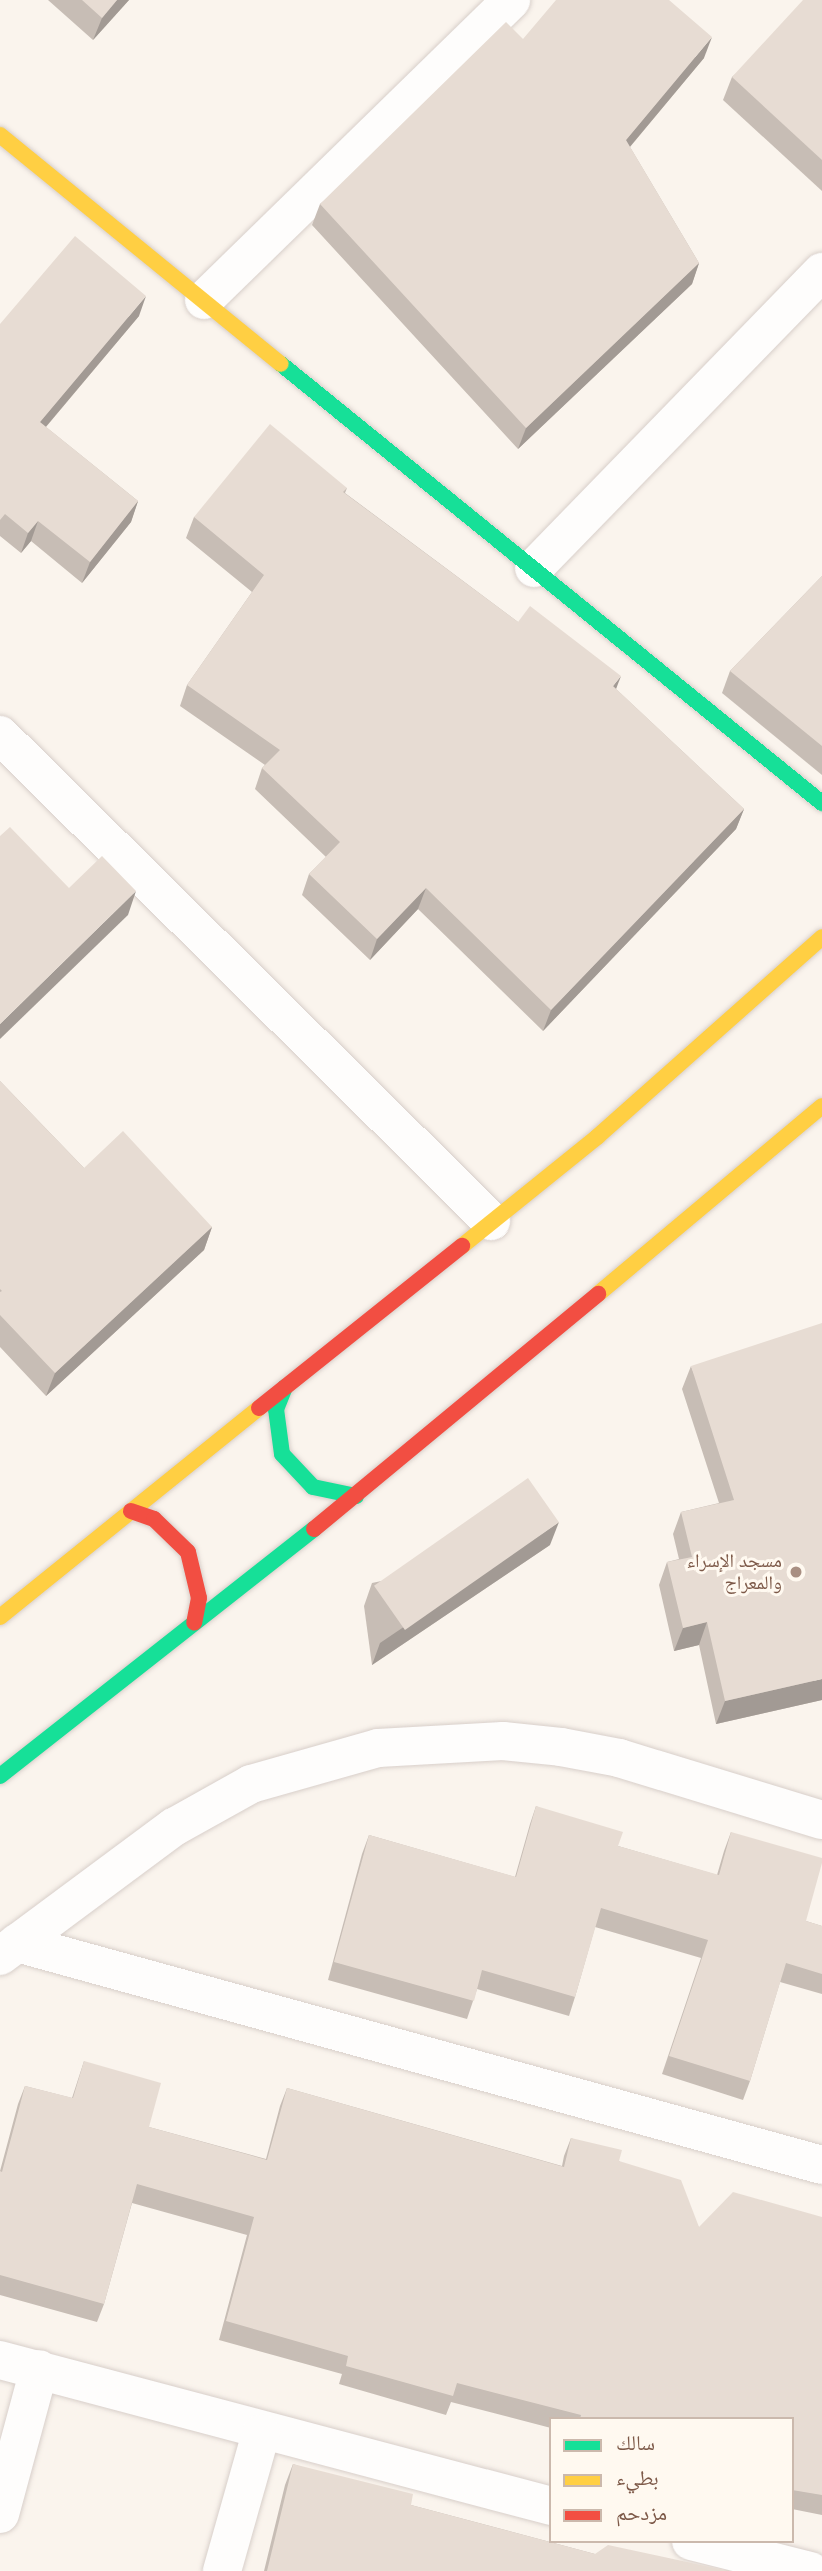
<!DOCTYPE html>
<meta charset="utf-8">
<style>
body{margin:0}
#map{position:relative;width:822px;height:2571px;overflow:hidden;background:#faf4ed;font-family:"Open Sans","Noto Naskh Arabic",sans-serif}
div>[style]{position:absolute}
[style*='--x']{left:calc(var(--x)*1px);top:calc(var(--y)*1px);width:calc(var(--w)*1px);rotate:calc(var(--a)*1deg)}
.roads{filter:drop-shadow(0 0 2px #d8cfca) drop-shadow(0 0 2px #d8cfca)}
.street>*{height:38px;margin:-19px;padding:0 19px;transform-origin:19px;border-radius:19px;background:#fefdfc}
.fast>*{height:16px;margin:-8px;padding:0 8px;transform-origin:8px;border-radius:8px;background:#16e098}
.slow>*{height:16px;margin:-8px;padding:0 8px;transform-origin:8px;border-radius:8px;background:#ffcf43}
.jam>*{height:16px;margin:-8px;padding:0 8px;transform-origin:8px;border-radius:8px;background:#f24e42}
.wall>*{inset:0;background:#c7bdb5}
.shaded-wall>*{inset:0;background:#a29a94}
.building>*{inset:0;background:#e7dcd3;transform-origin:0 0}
.dots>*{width:19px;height:19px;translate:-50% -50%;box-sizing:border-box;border:4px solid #fff9f0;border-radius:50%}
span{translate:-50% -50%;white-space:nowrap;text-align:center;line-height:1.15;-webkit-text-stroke:6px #fff9f0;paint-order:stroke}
.poi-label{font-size:19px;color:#7d5948}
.right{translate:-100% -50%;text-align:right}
.legend{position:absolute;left:549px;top:2417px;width:245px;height:126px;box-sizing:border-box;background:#fff9f0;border:2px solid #cbb9ad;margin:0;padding:9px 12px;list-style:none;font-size:21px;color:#7d5948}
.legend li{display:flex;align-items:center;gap:14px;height:35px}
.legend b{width:35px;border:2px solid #cbb9ad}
</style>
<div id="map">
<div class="roads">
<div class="street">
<div style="--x:204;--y:300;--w:429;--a:-44.3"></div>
<div style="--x:534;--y:568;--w:413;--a:-45.8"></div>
<div style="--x:0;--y:735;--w:691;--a:44.71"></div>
<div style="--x:17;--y:1943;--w:835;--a:15.42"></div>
<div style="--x:0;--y:1956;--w:217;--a:-36.6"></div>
<div style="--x:174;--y:1827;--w:88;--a:-29.2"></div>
<div style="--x:251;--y:1784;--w:132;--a:-15.8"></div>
<div style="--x:378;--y:1748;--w:125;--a:-3.2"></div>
<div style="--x:503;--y:1741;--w:58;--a:5.9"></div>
<div style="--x:561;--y:1747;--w:59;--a:10.7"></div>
<div style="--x:619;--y:1758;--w:212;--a:17"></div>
<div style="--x:0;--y:2360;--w:570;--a:14.84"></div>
<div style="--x:0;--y:2514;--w:150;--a:-74.9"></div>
<div style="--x:691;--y:2541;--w:123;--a:14.1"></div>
<div style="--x:222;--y:2571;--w:143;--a:-74.2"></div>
</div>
<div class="fast">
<div style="--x:281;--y:364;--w:697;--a:39.06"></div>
<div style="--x:285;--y:1387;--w:24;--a:112"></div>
<div style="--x:276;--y:1409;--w:45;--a:82.4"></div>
<div style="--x:282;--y:1454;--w:45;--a:46.8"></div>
<div style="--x:313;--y:1487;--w:44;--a:11.8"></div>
<div style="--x:0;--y:1776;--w:400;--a:-38.2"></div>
</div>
<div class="slow">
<div style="--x:0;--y:135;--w:362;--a:39.2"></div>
<div style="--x:462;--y:1246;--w:174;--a:-38.9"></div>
<div style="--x:597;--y:1137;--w:301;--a:-41.6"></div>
<div style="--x:598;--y:1294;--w:292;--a:-40"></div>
<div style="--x:0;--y:1617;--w:333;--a:-38.9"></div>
</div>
<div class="jam">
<div style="--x:259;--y:1408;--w:260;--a:-38.6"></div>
<div style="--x:131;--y:1511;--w:24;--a:19"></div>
<div style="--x:154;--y:1519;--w:47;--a:44.1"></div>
<div style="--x:188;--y:1552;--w:47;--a:76.6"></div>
<div style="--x:199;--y:1598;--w:25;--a:101"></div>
<div style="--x:314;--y:1529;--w:369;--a:-39.6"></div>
</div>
</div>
<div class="wall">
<div style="clip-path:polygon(48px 0,129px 0,93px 40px)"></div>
<div style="clip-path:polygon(822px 0,822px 191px,723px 100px,732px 77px)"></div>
<div style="clip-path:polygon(523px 39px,704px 58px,630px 147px,699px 263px,692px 284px,518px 449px,312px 225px,320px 204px)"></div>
<div style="clip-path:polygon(139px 316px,46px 427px,138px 501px,131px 522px,82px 583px,31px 541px,21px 553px,0 536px,0 324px)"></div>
<div style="clip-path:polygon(347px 488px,345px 493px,518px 622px,616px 689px,744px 809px,736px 829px,543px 1031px,418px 909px,370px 960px,302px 895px,309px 874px,326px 857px,255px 789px,262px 768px,265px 765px,180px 706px,187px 685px,252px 592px,186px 538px,194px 517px)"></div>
<div style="clip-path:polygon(822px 576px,822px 775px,722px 693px,730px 671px)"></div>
<div style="clip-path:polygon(0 1081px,84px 1168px,212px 1227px,204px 1250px,46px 1396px,0 1347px)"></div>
<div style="clip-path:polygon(691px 1366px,822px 1700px,716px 1724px,699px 1645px,674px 1651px,659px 1585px,667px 1562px,679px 1559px,673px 1534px,681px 1512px,719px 1503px,682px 1389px)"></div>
<div style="clip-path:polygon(550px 1545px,372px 1665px,364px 1606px,372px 1583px)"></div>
<div style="clip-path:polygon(536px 1806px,618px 1846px,717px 1875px,724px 1851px,731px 1832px,806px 1921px,822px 1926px,822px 1994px,780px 1982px,750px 2081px,743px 2100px,662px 2074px,701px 1958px,595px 1927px,575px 1997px,569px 2016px,477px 1989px,467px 2019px,328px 1980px,362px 1854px,369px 1835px,515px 1877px,530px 1824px)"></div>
<div style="clip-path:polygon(84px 2061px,149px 2127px,266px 2159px,280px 2106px,287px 2088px,562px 2166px,564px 2156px,571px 2138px,619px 2161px,699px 2227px,822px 2217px,822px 2515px,792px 2509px,792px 2419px,551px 2419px,551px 2428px,451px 2402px,446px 2415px,339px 2384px,342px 2374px,219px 2340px,247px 2235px,132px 2203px,104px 2304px,97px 2322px,0 2295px,0 2171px,18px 2104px,25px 2086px,72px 2098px)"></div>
<div style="clip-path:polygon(293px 2464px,411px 2505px,595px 2554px,729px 2571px,264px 2571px,285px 2485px)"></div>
</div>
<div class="shaded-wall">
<div style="clip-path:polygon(117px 0,129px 0,93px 40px,102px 18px)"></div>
<div style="clip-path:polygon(712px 37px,704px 58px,618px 161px,626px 140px)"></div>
<div style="clip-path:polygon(699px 263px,692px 284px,518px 449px,526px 428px)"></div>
<div style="clip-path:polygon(146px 296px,139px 316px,33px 442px,40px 422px)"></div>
<div style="clip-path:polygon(138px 501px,131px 522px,82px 583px,90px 562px)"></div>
<div style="clip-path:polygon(38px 521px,31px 541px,21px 553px,28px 533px)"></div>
<div style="clip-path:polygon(621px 676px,613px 697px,613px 686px)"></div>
<div style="clip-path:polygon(744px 809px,736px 829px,543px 1031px,551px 1010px)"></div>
<div style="clip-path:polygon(426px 888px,418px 909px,370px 960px,377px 939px)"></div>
<div style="clip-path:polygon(136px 891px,128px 915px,0 1039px,0 1024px)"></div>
<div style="clip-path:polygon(212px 1227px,204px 1250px,46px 1396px,55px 1373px)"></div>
<div style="clip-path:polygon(559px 1522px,550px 1545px,372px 1665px,380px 1643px)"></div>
<div style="clip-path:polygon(707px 1622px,699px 1645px,674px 1651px,683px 1628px)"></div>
<div style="clip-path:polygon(822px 1679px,822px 1700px,716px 1724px,725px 1701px)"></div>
</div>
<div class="building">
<div style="clip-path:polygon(82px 0,117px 0,102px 18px)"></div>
<div style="clip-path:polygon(556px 0,669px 0,712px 37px,626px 140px,699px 263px,526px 428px,320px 204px,506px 22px,523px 39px)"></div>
<div style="clip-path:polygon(803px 0,822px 0,822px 160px,732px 77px)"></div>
<div style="clip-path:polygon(75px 236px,146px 296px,40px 422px,138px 501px,90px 562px,38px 521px,28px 533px,5px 514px,0 520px,0 324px)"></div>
<div style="clip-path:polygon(270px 424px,347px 488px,343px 492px,518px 622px,530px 606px,621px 676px,613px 686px,744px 809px,551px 1010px,426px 888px,377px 939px,309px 874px,340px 842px,262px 768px,280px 750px,187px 685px,264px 575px,194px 517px)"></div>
<div style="clip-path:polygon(822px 576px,822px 746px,730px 671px)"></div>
<div style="clip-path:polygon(10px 827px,69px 888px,102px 856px,136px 891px,0 1024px,0 836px)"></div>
<div style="clip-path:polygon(0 1081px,84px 1168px,123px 1131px,212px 1227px,55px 1373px,0 1315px,0 1292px,2px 1291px,0 1289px)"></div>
<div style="clip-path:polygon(822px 1323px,822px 1679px,725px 1701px,707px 1622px,683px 1628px,667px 1562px,692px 1557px,681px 1512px,734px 1500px,691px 1366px)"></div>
<div style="left:528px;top:1478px;width:54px;height:188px;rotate:55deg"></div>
<div style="clip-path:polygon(536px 1806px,623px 1832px,618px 1846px,719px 1875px,731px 1832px,822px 1858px,822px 1863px,806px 1921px,822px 1926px,822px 1974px,786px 1963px,750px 2081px,669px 2056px,708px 1940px,601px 1908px,575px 1997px,482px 1970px,474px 2001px,334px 1962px,369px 1835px,516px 1877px)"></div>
<div style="clip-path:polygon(84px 2061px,161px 2083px,149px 2127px,267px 2160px,287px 2088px,564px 2167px,571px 2138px,622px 2150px,619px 2161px,681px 2180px,699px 2227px,733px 2192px,822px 2217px,822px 2495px,792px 2490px,792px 2419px,580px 2419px,581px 2415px,457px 2383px,453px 2396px,346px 2366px,348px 2356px,226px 2321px,254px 2217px,137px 2184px,104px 2304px,0 2275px,0 2171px,2px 2172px,25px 2086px,73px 2098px)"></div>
<div style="clip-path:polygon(293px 2464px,413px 2494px,411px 2505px,595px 2554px,608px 2545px,729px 2571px,267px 2571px)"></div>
</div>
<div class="dots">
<div style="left:796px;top:1572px;background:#a98f82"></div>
</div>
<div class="poi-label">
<span class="right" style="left:782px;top:1572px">مسجد الإسراء<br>والمعراج</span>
</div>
<ul class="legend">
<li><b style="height:9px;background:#16e098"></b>سالك</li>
<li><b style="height:9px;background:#ffcf43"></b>بطيء</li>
<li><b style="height:9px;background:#f24e42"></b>مزدحم</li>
</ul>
</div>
